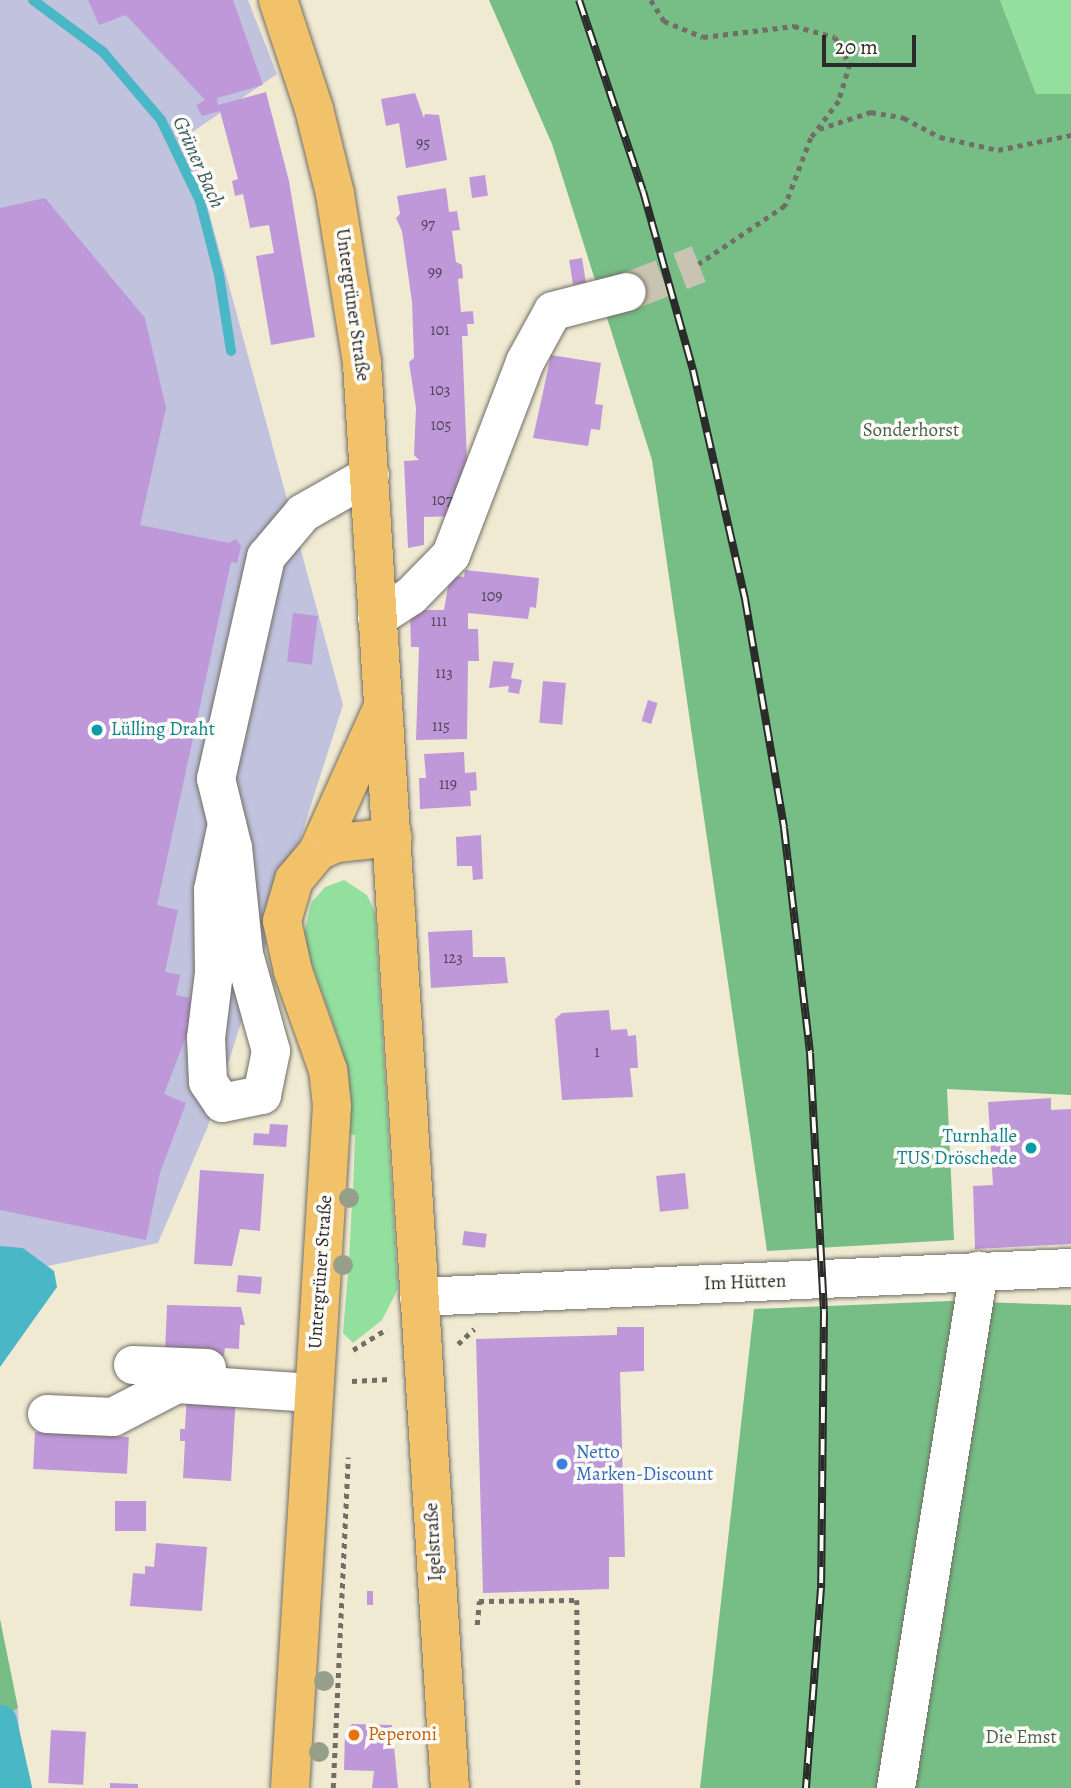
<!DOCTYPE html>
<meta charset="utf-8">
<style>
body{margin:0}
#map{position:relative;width:1071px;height:1788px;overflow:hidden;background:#f1ead3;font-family:Alegreya,serif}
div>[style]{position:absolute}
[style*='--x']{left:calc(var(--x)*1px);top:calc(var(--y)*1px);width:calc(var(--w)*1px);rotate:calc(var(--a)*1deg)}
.industrial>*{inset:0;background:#c1c2dd}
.green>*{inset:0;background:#93e09e}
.forest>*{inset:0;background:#76be85}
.water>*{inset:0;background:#4ab7c6}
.stream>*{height:10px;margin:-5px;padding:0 5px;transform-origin:5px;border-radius:5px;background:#4ab7c6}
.canal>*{height:33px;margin:-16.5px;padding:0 16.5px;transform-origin:16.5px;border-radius:16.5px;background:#4ab7c6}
.building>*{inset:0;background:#bf98da;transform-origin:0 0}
.minor-tunnel>*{height:38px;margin-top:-19px;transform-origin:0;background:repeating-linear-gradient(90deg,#c9c4b1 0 38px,transparent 0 57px)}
.path>*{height:4.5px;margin-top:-2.25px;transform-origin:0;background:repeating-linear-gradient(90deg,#706e66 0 5px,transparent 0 10px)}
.roads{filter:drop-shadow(0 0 2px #706e66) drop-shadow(0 0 2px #706e66)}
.minor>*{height:38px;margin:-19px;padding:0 19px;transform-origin:19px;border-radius:19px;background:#fff}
.major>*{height:38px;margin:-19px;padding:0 19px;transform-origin:19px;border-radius:19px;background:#f2c26a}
.rail>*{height:8px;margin-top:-4px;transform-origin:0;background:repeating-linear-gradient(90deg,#fdfcf7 0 16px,#2b2b2b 0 32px);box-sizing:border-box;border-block:2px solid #2b2b2b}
.trees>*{width:20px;height:20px;margin:-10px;border-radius:50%;background:#959f8a}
.dots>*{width:19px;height:19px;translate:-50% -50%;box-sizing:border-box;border:4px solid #fdfcf7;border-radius:50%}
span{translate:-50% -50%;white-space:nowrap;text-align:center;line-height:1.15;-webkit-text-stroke:7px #fdfcf7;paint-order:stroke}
.number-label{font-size:16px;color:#504657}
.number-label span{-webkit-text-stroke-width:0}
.street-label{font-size:19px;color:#2b2b2b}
.park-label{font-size:19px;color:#4a614e}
.culture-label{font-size:19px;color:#0d838f}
.left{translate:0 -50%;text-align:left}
.right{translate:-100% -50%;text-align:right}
.shop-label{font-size:19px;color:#366cbe}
.food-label{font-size:19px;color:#c56008}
.water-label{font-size:21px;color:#365c61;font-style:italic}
.scale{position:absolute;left:822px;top:35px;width:94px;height:32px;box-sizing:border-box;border:4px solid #2b2b2b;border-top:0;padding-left:9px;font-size:21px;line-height:24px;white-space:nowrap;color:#2b2b2b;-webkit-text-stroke:5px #fdfcf7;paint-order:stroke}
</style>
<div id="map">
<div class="industrial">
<div style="clip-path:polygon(0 0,248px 0,277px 74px,188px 135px,343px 705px,208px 1126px,158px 1243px,0 1276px)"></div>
<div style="clip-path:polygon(18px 1708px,22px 1788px,0 1788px,0 1719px)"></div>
</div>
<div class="green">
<div style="clip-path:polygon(1000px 0,1071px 0,1071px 94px,1036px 94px)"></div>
<div style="clip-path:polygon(344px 880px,367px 895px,375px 912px,398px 1289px,382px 1320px,353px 1343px,343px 1333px,348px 1273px,338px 1272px,338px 1260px,349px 1260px,352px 1203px,342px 1202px,343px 1191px,353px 1191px,355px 1135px,346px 1134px,340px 1043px,303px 939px,311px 903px,325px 887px)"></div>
</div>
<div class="forest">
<div style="clip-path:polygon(489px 0,1000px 0,1036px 94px,1071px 94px,1071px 1095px,947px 1089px,954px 1240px,767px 1251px,652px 460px,552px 144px)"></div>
<div style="clip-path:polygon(950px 1301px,1071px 1305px,1071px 1788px,700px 1788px,754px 1309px)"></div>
<div style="clip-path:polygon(0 1619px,18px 1708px,0 1719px)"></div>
</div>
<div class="water">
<div style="clip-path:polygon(0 1246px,23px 1248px,54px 1271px,57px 1287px,0 1367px)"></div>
</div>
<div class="stream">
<div style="--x:33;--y:0;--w:87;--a:36.6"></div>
<div style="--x:103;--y:52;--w:89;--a:49.5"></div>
<div style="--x:161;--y:120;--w:90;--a:64.3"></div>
<div style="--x:200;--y:201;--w:76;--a:75.6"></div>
<div style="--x:219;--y:275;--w:77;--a:81"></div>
</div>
<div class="canal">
<div style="--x:0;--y:1721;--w:69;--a:77.4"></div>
</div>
<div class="building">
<div style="clip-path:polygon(88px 0,233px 0,263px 85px,217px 98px,218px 105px,266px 92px,289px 181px,315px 337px,271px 345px,256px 256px,274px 253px,269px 225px,250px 228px,243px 194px,235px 196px,232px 181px,238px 179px,220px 111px,202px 116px,196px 105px,205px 100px,126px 15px,99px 25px)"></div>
<div style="clip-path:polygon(415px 93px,424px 118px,425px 114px,439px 115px,447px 160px,406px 168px,399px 123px,386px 126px,381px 99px)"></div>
<div style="left:485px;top:175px;width:21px;height:16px;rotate:82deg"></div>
<div style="clip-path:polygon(446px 188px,449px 212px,457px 211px,460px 230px,452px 231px,456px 262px,462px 265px,463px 278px,458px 279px,461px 312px,473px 311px,474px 324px,467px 324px,468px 336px,462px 336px,467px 461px,460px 516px,424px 517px,424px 545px,408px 548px,404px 461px,419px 460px,414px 455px,416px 408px,409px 362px,414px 358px,412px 302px,402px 231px,396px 218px,400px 214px,397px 196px)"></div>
<div style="clip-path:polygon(45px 198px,145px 318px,166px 408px,140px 525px,229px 543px,236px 539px,241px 546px,237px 563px,231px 562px,157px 905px,178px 910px,165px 972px,180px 975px,176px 995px,200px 1000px,164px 1094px,186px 1103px,160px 1173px,146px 1240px,0 1210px,0 208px)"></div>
<div style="left:582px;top:258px;width:25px;height:13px;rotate:81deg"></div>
<div style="clip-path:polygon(551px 355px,601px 363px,595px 404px,603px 405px,600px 430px,591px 429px,588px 446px,533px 438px)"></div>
<div style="clip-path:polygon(465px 570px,539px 578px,536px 608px,530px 607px,528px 619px,468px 613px,468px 629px,478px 629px,479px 661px,468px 661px,467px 739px,416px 740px,419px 647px,411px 647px,410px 610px,444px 610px,450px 575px,464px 577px)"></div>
<div style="left:293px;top:613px;width:25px;height:49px;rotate:7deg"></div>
<div style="clip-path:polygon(493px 661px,514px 663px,511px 678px,522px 680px,519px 694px,508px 692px,509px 686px,489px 688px)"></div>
<div style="left:543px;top:681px;width:23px;height:42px;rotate:5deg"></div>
<div style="left:648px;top:700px;width:10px;height:22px;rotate:17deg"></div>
<div style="clip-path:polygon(464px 752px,465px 773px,476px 772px,477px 790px,470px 791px,471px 806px,420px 809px,419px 778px,426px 778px,424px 754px)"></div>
<div style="clip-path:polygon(481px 835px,483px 879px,473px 880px,472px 866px,457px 866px,456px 837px)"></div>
<div style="clip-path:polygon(472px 930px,473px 957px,505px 957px,508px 983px,431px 988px,428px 932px)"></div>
<div style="clip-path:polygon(609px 1010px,611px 1030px,627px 1029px,628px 1036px,636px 1035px,638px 1068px,630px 1068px,633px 1097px,562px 1100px,555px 1019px,562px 1013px)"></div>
<div style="clip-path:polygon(1051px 1098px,1051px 1110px,1071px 1109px,1071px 1244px,975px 1249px,973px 1186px,993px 1185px,988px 1102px)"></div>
<div style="clip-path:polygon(270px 1124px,288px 1125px,286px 1147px,253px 1145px,254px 1133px,269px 1134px)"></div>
<div style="clip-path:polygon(200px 1170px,264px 1174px,260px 1231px,240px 1229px,232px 1266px,194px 1264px)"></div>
<div style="left:685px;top:1173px;width:36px;height:29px;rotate:84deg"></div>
<div style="left:464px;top:1231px;width:23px;height:14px;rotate:7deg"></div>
<div style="left:238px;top:1275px;width:24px;height:17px;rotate:5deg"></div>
<div style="clip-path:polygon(167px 1305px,241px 1307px,245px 1325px,240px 1325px,239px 1349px,225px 1348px,224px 1356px,165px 1352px)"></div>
<div style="clip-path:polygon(617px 1327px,644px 1327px,644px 1371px,620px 1372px,625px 1557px,609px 1557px,609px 1589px,483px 1593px,476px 1339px,617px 1335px)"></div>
<div style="clip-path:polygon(187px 1392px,236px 1395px,231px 1481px,183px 1478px,185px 1441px,180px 1441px,180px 1429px,185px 1429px)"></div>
<div style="left:35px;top:1432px;width:94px;height:37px;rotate:3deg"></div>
<div style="left:115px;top:1501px;width:31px;height:30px"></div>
<div style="clip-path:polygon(156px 1543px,207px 1547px,202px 1611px,130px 1606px,133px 1573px,145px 1574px,145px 1566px,154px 1567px)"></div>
<div style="left:367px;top:1591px;width:6px;height:14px"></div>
<div style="clip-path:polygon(352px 1724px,392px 1725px,398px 1788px,372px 1788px,374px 1771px,344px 1770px,345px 1731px)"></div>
<div style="left:51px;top:1730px;width:35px;height:53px;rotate:3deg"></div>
<div style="clip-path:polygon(110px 1783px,138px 1784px,138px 1788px,110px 1788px)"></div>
</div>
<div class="minor-tunnel">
<div style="--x:627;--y:292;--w:77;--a:-21.3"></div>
</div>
<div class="path">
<div style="--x:651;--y:0;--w:25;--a:58"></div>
<div style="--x:664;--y:21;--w:42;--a:22.3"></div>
<div style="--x:703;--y:37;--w:92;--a:-6.9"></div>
<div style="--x:794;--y:26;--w:42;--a:15"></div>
<div style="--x:835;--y:37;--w:31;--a:61"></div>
<div style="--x:850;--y:64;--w:39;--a:107"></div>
<div style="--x:839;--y:101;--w:46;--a:127.1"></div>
<div style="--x:811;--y:138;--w:73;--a:110.9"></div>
<div style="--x:785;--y:206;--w:104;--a:146"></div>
<div style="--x:819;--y:129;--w:55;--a:-18.1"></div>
<div style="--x:871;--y:112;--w:34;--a:10"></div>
<div style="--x:904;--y:118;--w:41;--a:27.8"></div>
<div style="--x:940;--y:137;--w:59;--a:12.6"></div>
<div style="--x:998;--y:150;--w:75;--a:-11.6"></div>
<div style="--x:458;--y:1344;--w:22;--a:-43"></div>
<div style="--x:353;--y:1350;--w:40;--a:-32"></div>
<div style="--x:352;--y:1381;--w:39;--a:-3"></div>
<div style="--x:477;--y:1625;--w:24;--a:-85"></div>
<div style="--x:479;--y:1601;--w:98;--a:-0.6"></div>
<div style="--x:577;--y:1600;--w:188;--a:89.7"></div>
<div style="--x:333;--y:1788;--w:331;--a:-87.4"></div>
</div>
<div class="roads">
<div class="minor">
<div style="--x:377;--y:618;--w:40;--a:-32.9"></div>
<div style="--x:411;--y:596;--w:57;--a:-45.7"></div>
<div style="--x:451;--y:555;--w:207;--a:-69"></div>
<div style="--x:525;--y:362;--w:58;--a:-61.2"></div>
<div style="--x:553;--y:311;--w:76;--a:-14.4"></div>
<div style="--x:227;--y:824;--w:67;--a:102"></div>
<div style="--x:213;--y:890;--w:83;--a:89.3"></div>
<div style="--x:214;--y:973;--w:65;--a:97"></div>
<div style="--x:206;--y:1038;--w:44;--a:87.4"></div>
<div style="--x:208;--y:1082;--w:25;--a:56"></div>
<div style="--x:222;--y:1103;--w:41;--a:-11.3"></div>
<div style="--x:262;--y:1095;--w:45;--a:-78.4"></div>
<div style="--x:271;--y:1051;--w:101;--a:-105.6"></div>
<div style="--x:244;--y:954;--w:107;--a:-95.9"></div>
<div style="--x:233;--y:848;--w:71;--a:-103.8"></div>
<div style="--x:216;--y:779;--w:228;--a:-77.3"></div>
<div style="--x:266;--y:557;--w:57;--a:-49.9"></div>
<div style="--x:303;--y:513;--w:77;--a:-29.6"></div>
<div style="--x:419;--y:1297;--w:653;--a:-2.55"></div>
<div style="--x:133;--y:1365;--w:74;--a:2.3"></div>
<div style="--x:47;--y:1414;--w:66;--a:2.6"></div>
<div style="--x:113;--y:1417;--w:72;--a:-27.3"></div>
<div style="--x:177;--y:1384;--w:136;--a:3.8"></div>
<div style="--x:896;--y:1788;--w:524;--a:-80.88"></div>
</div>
<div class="major">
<div style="--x:278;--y:0;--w:115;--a:71.7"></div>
<div style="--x:314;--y:109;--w:88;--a:76.1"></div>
<div style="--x:335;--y:194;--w:171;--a:80.9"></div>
<div style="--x:362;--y:363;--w:1428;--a:86.47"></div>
<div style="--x:318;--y:851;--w:151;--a:-65.8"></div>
<div style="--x:290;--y:1788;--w:683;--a:-86.48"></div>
<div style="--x:332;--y:1106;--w:36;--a:-96"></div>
<div style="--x:328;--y:1070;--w:105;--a:-109.5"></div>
<div style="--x:293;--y:971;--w:51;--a:-102.4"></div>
<div style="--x:282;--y:921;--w:43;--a:-73.7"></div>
<div style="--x:294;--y:880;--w:38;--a:-50"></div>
<div style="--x:318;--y:851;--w:21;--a:-23"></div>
<div style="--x:337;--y:843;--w:56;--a:-6.1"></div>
</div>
</div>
<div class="rail">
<div style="--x:579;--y:0;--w:201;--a:71.5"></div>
<div style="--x:643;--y:191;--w:186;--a:74.4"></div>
<div style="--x:693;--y:370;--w:235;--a:77.2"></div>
<div style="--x:745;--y:599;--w:232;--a:80.3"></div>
<div style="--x:784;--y:828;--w:226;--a:83.4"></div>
<div style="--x:810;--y:1053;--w:258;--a:86.9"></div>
<div style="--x:824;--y:1311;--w:277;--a:90.6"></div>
<div style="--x:821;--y:1588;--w:201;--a:94.3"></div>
</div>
<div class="trees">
<div style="left:349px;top:1198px"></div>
<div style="left:343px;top:1265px"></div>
<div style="left:324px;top:1681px"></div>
<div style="left:319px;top:1752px"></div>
</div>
<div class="dots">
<div style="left:97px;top:730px;background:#0f9aa8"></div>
<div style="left:1031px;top:1148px;background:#0f9aa8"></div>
<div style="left:562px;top:1464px;background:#3f7fe0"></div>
<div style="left:354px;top:1735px;background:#e8710a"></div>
</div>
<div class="number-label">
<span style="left:423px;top:143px">95</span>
<span style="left:428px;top:224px">97</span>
<span style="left:435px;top:272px">99</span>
<span style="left:440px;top:330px">101</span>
<span style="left:440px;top:390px">103</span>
<span style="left:441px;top:425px">105</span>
<span style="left:442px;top:500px">107</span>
<span style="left:492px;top:596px">109</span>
<span style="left:439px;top:621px">111</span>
<span style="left:444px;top:673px">113</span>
<span style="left:441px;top:726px">115</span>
<span style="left:448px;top:784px">119</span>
<span style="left:453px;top:958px">123</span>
<span style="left:597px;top:1052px">1</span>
</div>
<div class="street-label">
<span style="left:352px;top:305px;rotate:82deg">Untergrüner Straße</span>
<span style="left:321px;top:1272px;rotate:-86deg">Untergrüner Straße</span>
<span style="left:745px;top:1283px;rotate:-2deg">Im Hütten</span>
<span style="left:434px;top:1542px;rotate:-93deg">Igelstraße</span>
</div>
<div class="park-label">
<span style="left:911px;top:431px">Sonderhorst</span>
<span style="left:1021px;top:1738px">Die Emst</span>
</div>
<div class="culture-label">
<span class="left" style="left:111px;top:730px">Lülling Draht</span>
<span class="right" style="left:1017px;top:1148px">Turnhalle<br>TUS Dröschede</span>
</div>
<div class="shop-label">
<span class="left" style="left:576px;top:1464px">Netto<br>Marken-Discount</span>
</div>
<div class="food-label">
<span class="left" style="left:368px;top:1735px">Peperoni</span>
</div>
<div class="water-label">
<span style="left:199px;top:162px;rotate:66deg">Grüner Bach</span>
</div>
<div class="scale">20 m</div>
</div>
